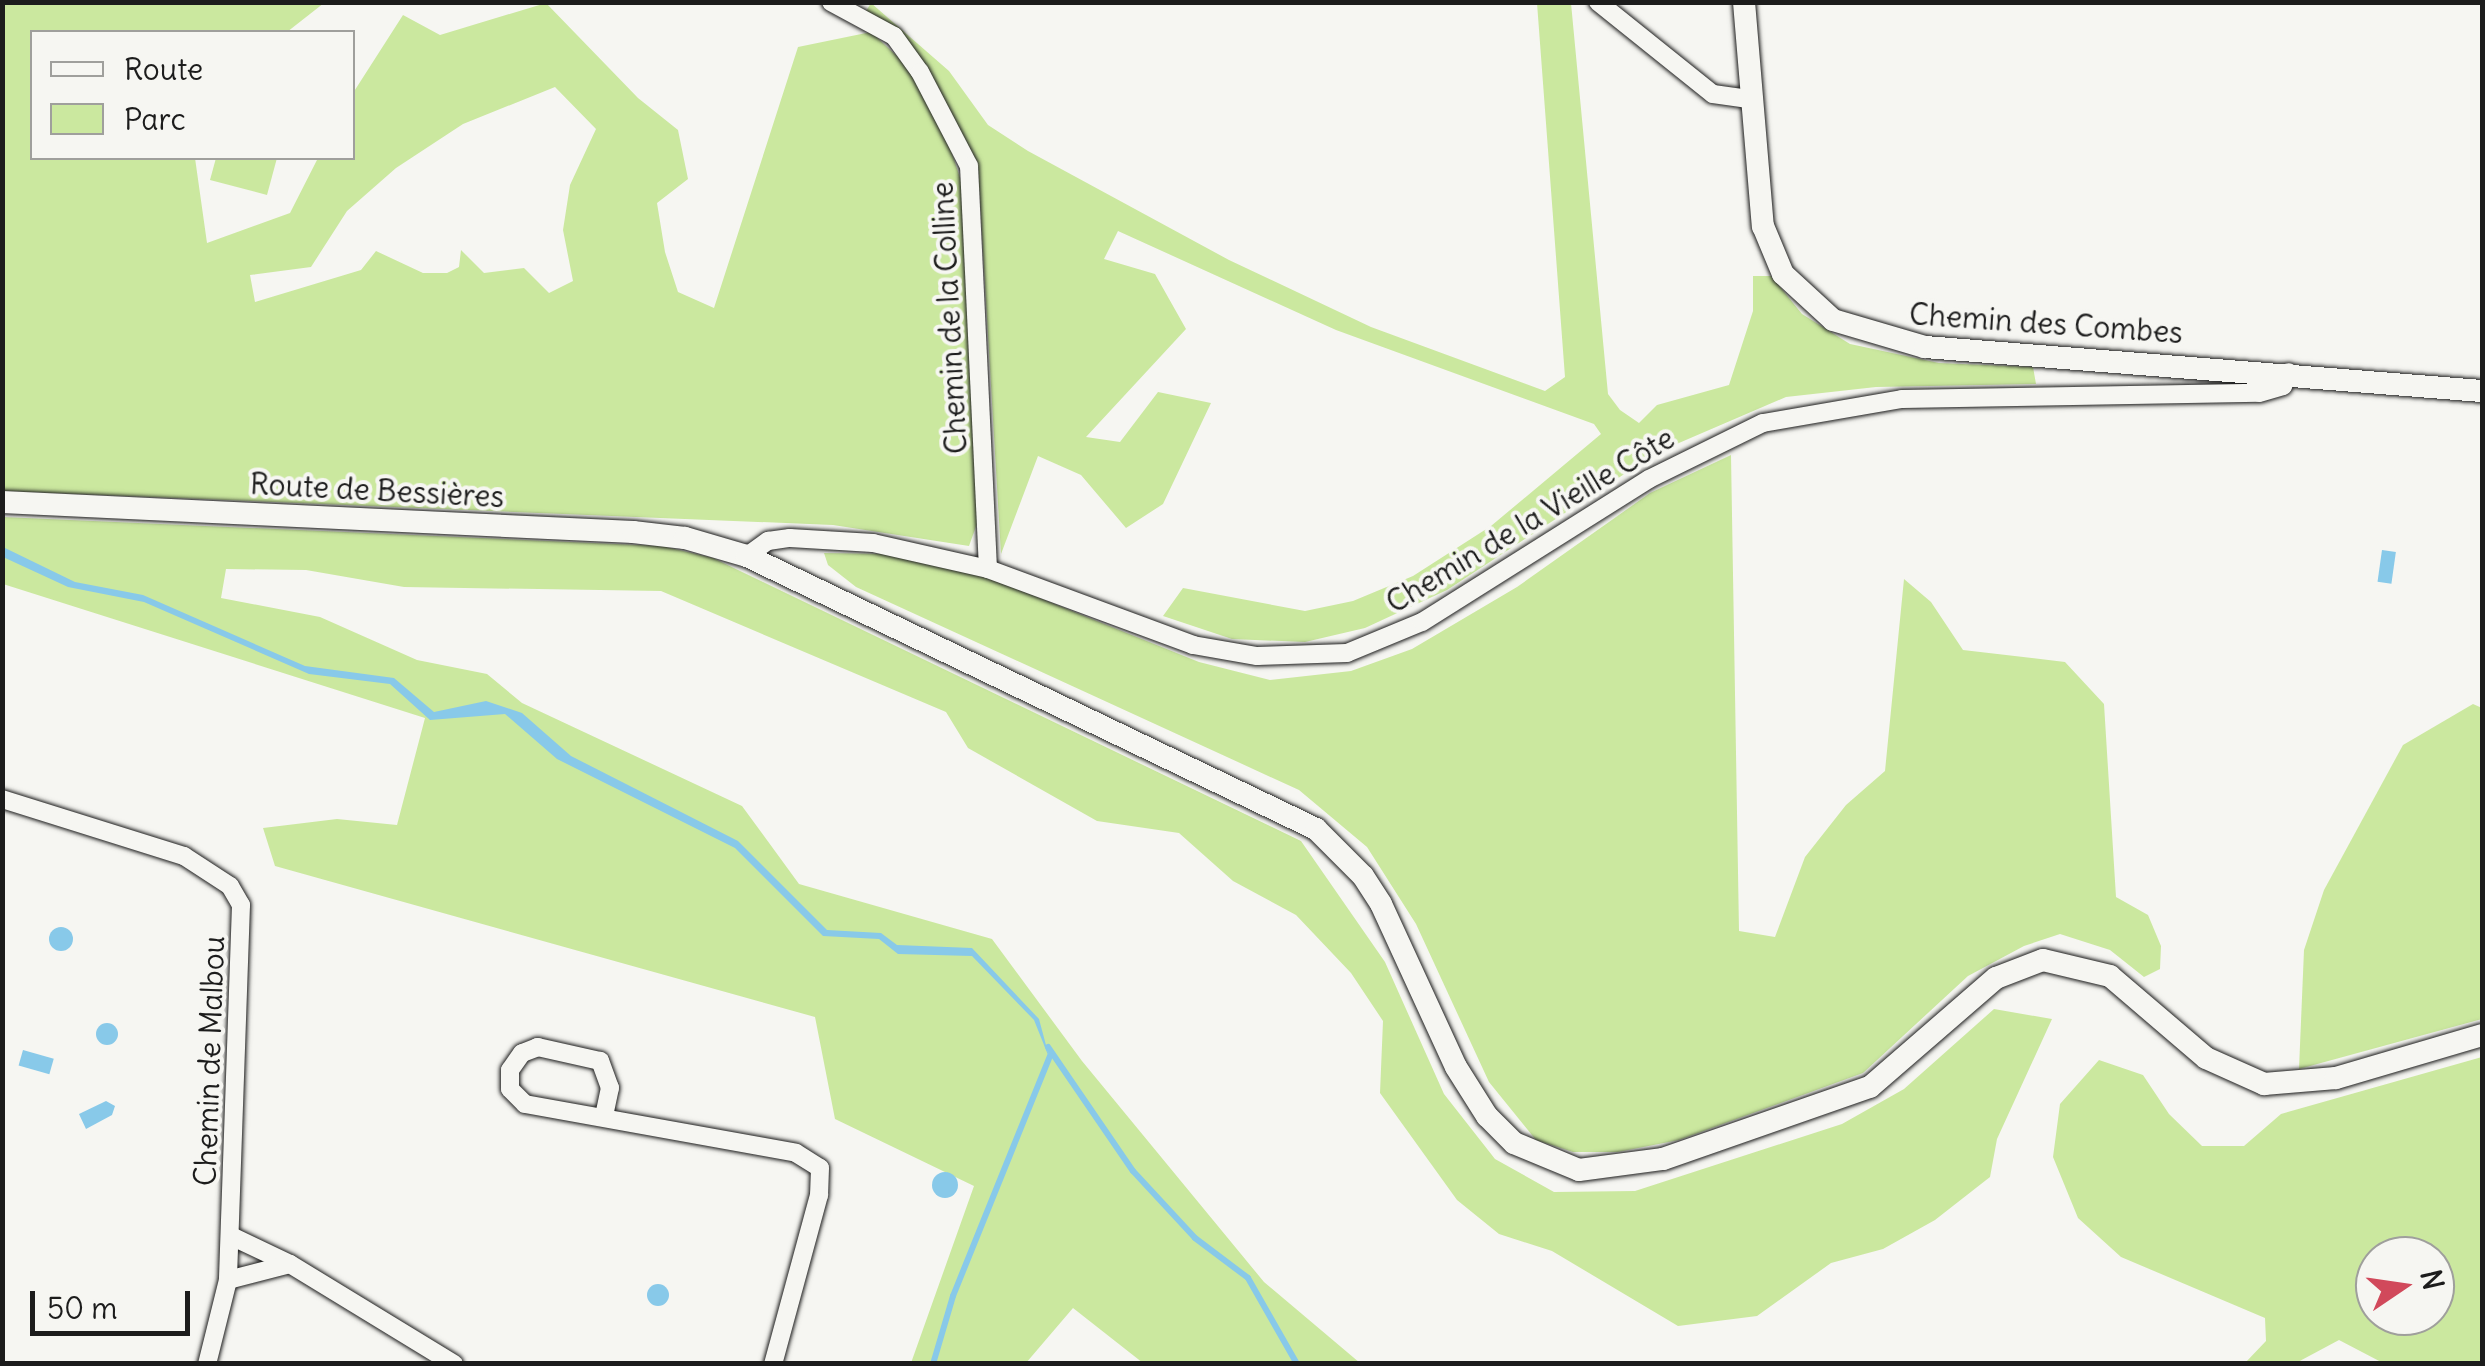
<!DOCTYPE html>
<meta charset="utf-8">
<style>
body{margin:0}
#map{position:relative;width:2485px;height:1366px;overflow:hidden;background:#f6f6f2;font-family:Delius,sans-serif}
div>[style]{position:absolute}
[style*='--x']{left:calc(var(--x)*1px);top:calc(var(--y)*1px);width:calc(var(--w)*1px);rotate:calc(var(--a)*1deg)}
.green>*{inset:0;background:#cbe89f}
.water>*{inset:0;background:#88c9e9;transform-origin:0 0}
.round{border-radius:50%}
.stream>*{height:6px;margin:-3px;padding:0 3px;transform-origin:3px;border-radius:3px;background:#88c9e9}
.roads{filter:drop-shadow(0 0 2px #1c1c1c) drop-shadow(0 0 2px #1c1c1c)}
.street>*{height:18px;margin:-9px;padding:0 9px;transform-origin:9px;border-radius:9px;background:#f6f6f2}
.secondary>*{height:22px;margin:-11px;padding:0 11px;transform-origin:11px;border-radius:11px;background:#f6f6f2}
span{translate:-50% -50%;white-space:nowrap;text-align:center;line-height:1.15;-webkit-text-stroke:8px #f6f6f2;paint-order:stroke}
.street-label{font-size:30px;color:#1c1c1c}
.frame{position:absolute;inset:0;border:5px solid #1c1c1c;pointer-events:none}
.legend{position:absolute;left:30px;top:30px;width:325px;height:130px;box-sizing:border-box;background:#f6f6f2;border:2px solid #9f9f9c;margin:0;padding:12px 18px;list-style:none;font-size:30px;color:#1c1c1c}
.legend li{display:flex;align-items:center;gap:20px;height:50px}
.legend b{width:50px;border:2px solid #9f9f9c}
.north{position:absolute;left:2355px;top:1236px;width:100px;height:100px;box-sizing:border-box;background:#f6f6f2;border:2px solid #9f9f9c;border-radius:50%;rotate:77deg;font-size:28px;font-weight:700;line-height:40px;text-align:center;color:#1c1c1c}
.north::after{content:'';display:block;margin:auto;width:35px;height:45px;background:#d1495b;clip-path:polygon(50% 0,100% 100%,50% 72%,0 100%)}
.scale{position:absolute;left:30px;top:1291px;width:160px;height:45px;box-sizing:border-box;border:5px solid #1c1c1c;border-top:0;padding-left:12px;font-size:30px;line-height:35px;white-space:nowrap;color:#1c1c1c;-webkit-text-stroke:8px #f6f6f2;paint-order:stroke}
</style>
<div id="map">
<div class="green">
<div style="clip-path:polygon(evenodd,3px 3px,324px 3px,287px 32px,32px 32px,32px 158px,195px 158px,207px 243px,290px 213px,318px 158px,352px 158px,353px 93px,403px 15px,440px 35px,546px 3px,638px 98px,678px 130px,688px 179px,657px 203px,665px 252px,678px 292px,714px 308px,798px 47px,871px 32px,911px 69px,945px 132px,967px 199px,978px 521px,969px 546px,833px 525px,3px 491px,3px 3px,555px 87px,596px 129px,570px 185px,563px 230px,573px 281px,549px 293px,524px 268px,484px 273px,461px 250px,459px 267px,447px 273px,423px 273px,376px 251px,361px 270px,255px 302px,250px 275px,311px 267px,347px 211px,396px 168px,463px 124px,555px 87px)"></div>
<div style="clip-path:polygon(871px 3px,949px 71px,988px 125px,1028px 151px,1229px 260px,1371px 327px,1545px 391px,1565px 377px,1537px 3px,1571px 3px,1608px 394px,1620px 410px,1639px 423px,1657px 405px,1729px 385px,1753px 311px,1753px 276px,1771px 276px,1802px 314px,1850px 344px,1939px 363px,2033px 367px,2036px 384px,1876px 387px,1786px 397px,1658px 452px,1447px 590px,1365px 628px,1305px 642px,1232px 639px,1163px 616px,1183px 588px,1305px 611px,1353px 601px,1413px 576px,1491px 526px,1601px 434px,1594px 424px,1336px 330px,1118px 231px,1104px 259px,1155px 274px,1186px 329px,1086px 437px,1120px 442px,1158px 392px,1211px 403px,1163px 504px,1126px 528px,1081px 475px,1038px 456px,1001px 554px,978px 167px,927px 68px,904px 40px,866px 11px)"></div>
<div style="clip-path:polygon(216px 158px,277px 158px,267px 195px,210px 180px)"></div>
<div style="clip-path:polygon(1731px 455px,1739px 931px,1775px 937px,1805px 857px,1846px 805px,1885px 771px,1904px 579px,1931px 602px,1963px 650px,2065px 662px,2104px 704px,2116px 897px,2148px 915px,2161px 946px,2160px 969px,2144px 977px,2110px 950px,2060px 934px,2024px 946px,1968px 976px,1863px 1073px,1679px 1140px,1618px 1152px,1573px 1152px,1536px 1140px,1489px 1082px,1416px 924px,1367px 847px,1299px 790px,856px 587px,828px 565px,824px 553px,893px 554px,990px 578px,1199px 662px,1270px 680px,1351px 671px,1412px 649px,1517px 587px,1650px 493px)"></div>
<div style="clip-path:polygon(3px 517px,662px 546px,713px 558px,1301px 841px,1385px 962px,1444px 1094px,1495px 1159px,1554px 1192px,1635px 1191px,1842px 1124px,1904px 1089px,1994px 1009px,2052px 1019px,1997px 1139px,1990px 1177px,1935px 1220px,1883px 1249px,1831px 1263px,1757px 1316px,1678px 1326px,1552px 1251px,1499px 1234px,1457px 1200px,1380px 1093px,1383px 1021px,1351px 973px,1296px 915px,1233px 881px,1179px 833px,1097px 821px,968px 748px,946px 712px,661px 591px,404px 587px,306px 570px,226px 569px,221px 598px,320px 617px,417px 660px,487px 674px,522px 703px,742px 806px,799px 884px,992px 939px,1082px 1061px,1264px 1282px,1360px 1363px,1143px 1363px,1073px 1308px,1026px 1363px,911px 1363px,974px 1186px,835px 1119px,815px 1017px,275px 866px,263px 828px,337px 819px,397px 825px,425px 718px,3px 584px)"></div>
<div style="clip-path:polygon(2473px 704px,2482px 708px,2482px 1019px,2299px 1069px,2304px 950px,2324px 890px,2403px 745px)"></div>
<div style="clip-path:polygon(evenodd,2482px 1057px,2482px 1363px,2383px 1363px,2339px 1340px,2296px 1363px,2245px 1363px,2266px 1341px,2265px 1318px,2121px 1257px,2078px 1218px,2053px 1157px,2060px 1104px,2099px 1060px,2143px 1075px,2169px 1114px,2202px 1146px,2244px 1146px,2281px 1114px,2482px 1057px,2375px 1256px,2435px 1256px,2435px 1316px,2375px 1316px,2375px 1256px)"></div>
</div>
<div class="water">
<div style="clip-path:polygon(3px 547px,75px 582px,143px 595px,305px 666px,394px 678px,434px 712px,486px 701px,522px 713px,571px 756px,738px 841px,827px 930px,881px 933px,897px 945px,972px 948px,1039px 1019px,1050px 1060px,1034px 1020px,972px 956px,898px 954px,879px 939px,823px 936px,735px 848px,557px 759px,505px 714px,430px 720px,390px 684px,309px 674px,144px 602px,68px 587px,3px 557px)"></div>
<div style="left:2382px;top:550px;width:14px;height:32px;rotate:8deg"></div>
<div class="round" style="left:49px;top:927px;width:24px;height:24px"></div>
<div class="round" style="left:96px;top:1023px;width:22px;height:22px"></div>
<div style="left:23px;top:1050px;width:32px;height:16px;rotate:16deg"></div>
<div style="clip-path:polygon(106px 1101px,115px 1106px,112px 1115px,86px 1129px,79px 1114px)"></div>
<div class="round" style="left:932px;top:1172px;width:26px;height:26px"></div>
<div class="round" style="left:647px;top:1284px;width:22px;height:22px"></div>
</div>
<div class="stream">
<div style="--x:1048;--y:1047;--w:150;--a:55.6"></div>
<div style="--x:1133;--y:1171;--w:91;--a:47.2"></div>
<div style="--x:1195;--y:1238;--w:66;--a:37"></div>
<div style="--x:1248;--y:1278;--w:99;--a:60.3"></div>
<div style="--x:933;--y:1364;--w:71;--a:-73.6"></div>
<div style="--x:953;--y:1296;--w:259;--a:-68"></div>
</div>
<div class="roads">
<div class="street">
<div style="--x:831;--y:2;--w:72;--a:28.4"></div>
<div style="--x:894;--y:36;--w:44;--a:54.2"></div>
<div style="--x:920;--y:72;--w:106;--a:62.5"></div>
<div style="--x:969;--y:166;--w:403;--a:87.3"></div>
<div style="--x:1598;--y:2;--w:147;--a:38.7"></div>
<div style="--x:1713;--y:94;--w:36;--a:8"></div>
<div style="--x:747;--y:556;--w:26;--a:-36"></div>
<div style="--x:768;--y:541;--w:22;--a:-8"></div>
<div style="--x:790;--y:538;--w:83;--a:3.4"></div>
<div style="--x:873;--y:543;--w:118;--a:12.7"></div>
<div style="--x:988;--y:569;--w:219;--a:20.3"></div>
<div style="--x:1193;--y:645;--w:65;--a:9.8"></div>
<div style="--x:1257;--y:656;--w:90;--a:-1.9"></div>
<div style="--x:1347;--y:653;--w:81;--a:-22.5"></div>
<div style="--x:1422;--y:622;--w:268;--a:-32.2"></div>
<div style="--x:1649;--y:479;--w:127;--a:-26.2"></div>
<div style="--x:1763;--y:423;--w:141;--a:-9.8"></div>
<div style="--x:1902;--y:399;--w:357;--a:-1"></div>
<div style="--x:2259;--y:393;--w:25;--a:-16"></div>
<div style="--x:2283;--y:386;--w:15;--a:-67"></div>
<div style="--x:2;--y:799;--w:191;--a:17.4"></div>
<div style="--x:184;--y:856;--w:55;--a:33.1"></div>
<div style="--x:230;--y:886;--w:22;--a:60"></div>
<div style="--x:241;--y:905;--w:375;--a:92"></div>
<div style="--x:228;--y:1280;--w:87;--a:104"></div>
<div style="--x:604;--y:1116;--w:29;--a:-78"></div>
<div style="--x:610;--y:1088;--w:29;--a:-110"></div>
<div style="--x:600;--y:1061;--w:64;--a:-167.3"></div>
<div style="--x:538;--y:1047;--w:17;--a:159"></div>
<div style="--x:522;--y:1053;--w:21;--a:125"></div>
<div style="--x:510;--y:1070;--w:19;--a:90"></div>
<div style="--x:510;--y:1089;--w:21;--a:45"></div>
<div style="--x:525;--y:1104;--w:275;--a:10.2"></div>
<div style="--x:796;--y:1153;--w:28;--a:32"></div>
<div style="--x:820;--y:1168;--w:27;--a:92"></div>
<div style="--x:819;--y:1195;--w:175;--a:105.2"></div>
<div style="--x:231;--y:1236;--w:65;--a:25.4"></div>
<div style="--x:290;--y:1264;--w:192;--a:31.4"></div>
<div style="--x:228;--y:1280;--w:64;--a:-14.5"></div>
</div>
<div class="secondary">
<div style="--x:1744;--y:2;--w:225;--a:85.2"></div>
<div style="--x:1763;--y:226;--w:52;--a:67.4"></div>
<div style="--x:1783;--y:274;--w:68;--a:42.6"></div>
<div style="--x:1833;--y:320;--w:96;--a:16.4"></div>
<div style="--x:1925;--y:347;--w:559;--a:4.52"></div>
<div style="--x:2;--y:502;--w:632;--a:2.72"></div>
<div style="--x:633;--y:532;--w:52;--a:6.6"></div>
<div style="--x:685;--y:538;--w:65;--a:16.2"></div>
<div style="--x:747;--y:556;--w:631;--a:25.63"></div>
<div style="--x:1316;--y:829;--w:66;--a:45"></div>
<div style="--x:1363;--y:876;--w:33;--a:57"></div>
<div style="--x:1381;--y:904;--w:179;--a:65.3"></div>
<div style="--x:1456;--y:1067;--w:58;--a:57.7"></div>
<div style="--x:1487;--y:1116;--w:38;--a:45"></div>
<div style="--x:1514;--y:1143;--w:70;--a:22.6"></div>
<div style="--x:1579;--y:1170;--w:85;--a:-7.5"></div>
<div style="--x:1663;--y:1159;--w:219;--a:-19.2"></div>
<div style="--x:1870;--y:1087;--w:167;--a:-40.9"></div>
<div style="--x:1996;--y:978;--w:50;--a:-21"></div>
<div style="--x:2043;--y:960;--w:69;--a:13.4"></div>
<div style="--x:2110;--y:976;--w:126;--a:40.5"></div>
<div style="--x:2206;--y:1058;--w:64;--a:24.1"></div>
<div style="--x:2264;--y:1084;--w:72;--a:-4.8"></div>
<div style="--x:2336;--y:1078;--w:152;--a:-16.4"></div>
</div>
</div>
<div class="street-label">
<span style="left:949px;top:318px;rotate:-93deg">Chemin de la Colline</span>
<span style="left:2046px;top:323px;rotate:4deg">Chemin des Combes</span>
<span style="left:377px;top:490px;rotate:3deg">Route de Bessières</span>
<span style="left:1530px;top:520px;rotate:-31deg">Chemin de la Vieille Côte</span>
<span style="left:209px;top:1061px;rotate:-88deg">Chemin de Malbou</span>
</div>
<div class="frame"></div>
<ul class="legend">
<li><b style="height:12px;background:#f6f6f2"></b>Route</li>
<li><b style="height:28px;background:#cbe89f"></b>Parc</li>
</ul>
<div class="north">N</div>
<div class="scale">50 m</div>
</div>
